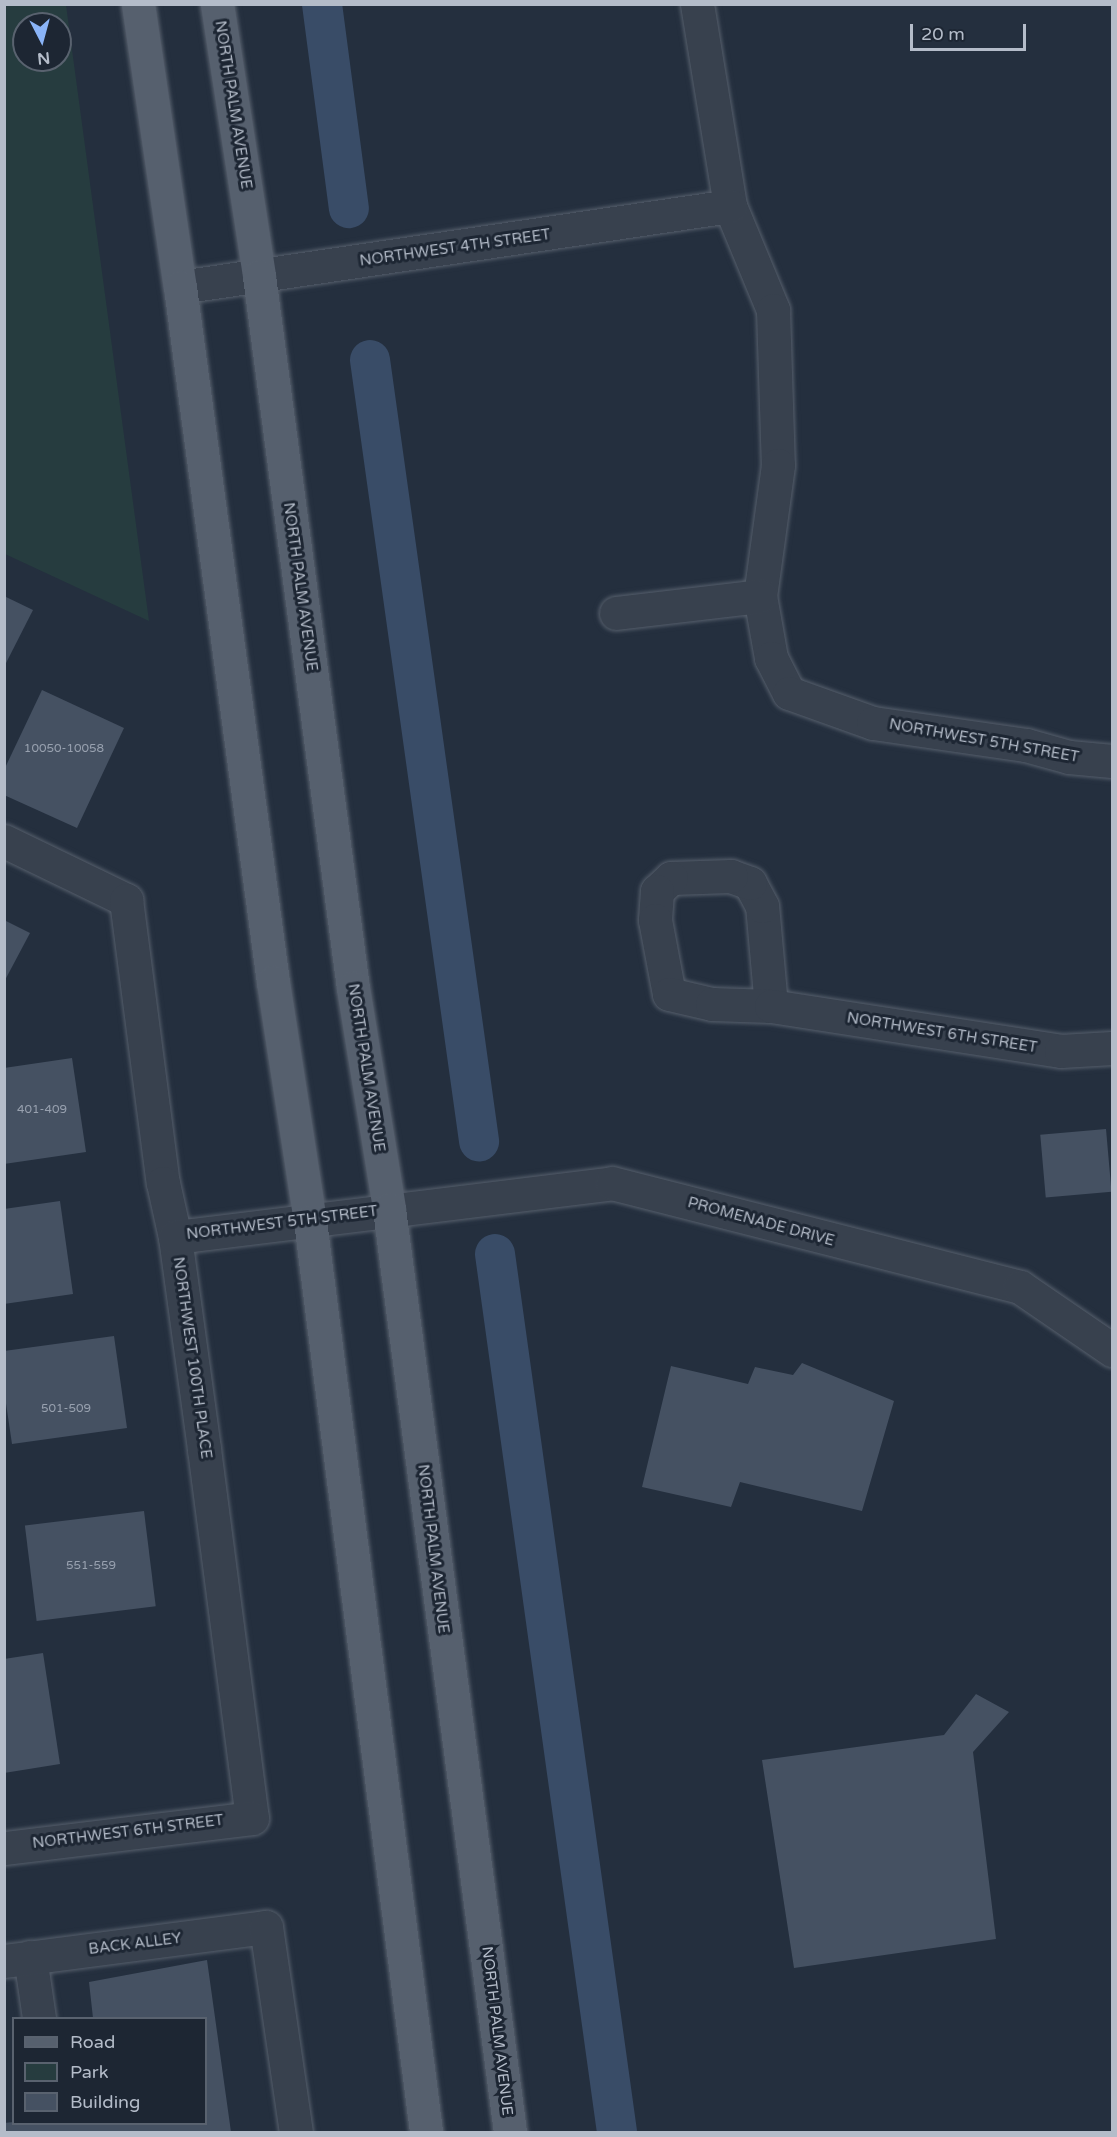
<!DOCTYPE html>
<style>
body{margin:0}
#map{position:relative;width:1117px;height:2137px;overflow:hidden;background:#242f3e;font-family:"Varela Round",sans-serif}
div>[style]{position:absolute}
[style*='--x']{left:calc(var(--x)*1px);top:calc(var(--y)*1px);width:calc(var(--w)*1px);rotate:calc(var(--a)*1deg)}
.green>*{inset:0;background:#263c3f}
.canal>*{height:40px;margin:-20px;padding:0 20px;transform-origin:20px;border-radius:20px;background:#394c67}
.building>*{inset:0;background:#455162;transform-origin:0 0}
.roads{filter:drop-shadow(0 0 2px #565f6c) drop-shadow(0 0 2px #565f6c)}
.minor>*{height:33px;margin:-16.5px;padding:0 16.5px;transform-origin:16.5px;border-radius:16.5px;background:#38414e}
.major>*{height:33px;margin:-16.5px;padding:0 16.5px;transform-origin:16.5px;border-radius:16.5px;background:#56606e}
span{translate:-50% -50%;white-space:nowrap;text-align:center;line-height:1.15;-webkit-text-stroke:6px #1d2633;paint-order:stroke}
.number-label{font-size:12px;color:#98a1af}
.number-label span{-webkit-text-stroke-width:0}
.street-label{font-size:15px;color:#b4bcc9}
.frame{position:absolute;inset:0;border:6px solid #b4bcc9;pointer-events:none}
.legend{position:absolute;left:12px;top:2017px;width:195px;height:108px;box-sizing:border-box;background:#1d2633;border:2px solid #59626f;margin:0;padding:8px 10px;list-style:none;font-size:18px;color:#b4bcc9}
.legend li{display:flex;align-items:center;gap:12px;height:30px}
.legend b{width:30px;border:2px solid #59626f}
.north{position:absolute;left:12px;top:12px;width:60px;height:60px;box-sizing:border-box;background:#1d2633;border:2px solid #59626f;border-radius:50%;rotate:174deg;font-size:16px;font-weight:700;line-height:24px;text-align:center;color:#b4bcc9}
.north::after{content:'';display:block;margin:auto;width:21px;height:27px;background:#8ab4f8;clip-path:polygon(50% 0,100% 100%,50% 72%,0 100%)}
.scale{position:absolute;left:910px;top:24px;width:116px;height:27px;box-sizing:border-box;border:3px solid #b4bcc9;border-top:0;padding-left:8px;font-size:18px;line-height:21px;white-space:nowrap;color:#b4bcc9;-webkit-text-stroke:4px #1d2633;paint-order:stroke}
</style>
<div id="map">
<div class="green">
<div style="clip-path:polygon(evenodd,5px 4px,66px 5px,149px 621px,5px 554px,5px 4px,24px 24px,60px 24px,60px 60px,24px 60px,24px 24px)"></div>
</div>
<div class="canal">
<div style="--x:322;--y:4;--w:206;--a:82.5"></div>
<div style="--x:370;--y:360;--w:789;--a:82.05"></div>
<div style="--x:495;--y:1254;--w:886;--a:82.09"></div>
</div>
<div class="building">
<div style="clip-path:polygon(4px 596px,33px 610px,4px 667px)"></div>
<div style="clip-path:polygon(42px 690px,124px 728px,77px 828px,4px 795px,4px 770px)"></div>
<div style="clip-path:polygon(4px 920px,30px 933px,4px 982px)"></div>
<div style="clip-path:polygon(72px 1058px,86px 1152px,4px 1164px,4px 1068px)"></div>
<div style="left:1106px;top:1129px;width:63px;height:66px;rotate:85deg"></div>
<div style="clip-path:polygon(60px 1201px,73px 1294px,4px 1304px,4px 1209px)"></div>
<div style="clip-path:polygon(114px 1336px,127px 1428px,12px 1444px,4px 1390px,4px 1351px)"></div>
<div style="clip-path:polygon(802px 1363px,894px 1401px,862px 1511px,740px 1482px,731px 1507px,642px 1487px,671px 1366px,748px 1384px,755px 1367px,793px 1375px)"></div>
<div style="left:144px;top:1511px;width:96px;height:120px;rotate:83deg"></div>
<div style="clip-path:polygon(43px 1653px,60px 1764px,4px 1773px,4px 1659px)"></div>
<div style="clip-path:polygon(976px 1694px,1009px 1712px,973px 1752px,996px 1939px,794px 1968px,762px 1760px,944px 1735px)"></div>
<div style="clip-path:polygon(207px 1960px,231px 2132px,4px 2132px,4px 2123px,14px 2122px,206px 2124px,206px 2018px,93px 2018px,89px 1982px)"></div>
</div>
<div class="roads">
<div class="minor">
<div style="--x:697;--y:4;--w:205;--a:80.7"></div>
<div style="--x:730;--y:206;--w:113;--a:67.5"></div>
<div style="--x:773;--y:310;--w:155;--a:88.2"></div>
<div style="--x:778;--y:465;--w:132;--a:97.8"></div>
<div style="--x:760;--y:596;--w:63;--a:79.9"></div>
<div style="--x:771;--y:658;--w:39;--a:63"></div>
<div style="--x:789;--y:693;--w:89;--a:19.7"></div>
<div style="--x:873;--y:723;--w:155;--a:8.2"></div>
<div style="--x:1026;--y:745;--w:45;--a:15.6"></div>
<div style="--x:1069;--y:757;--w:43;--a:5.3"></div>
<div style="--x:180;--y:287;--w:556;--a:-8.38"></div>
<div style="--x:616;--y:613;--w:145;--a:-6.7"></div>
<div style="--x:4;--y:841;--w:136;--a:25.8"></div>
<div style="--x:126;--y:900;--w:285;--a:82.6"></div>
<div style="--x:163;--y:1183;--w:55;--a:77.5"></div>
<div style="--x:175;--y:1237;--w:214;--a:82.2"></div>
<div style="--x:204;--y:1449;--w:372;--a:82.6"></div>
<div style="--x:252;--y:1818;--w:250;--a:173.1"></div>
<div style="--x:771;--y:1006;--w:100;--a:-95.1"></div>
<div style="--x:762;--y:906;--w:26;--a:-118"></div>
<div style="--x:750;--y:883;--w:20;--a:-160"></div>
<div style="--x:731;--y:876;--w:60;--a:178.1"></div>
<div style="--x:671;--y:878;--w:19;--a:137"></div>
<div style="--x:657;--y:891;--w:29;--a:94"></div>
<div style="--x:655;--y:920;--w:75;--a:79.3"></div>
<div style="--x:669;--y:994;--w:44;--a:13.1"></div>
<div style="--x:712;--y:1004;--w:59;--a:1.9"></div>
<div style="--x:771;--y:1006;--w:293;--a:8.8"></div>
<div style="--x:1061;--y:1051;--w:51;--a:-3.4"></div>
<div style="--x:175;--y:1237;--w:440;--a:-7"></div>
<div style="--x:612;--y:1183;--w:421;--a:14.3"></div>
<div style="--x:1020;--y:1287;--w:112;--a:34.4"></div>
<div style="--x:30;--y:1957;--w:62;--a:81.6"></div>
<div style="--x:4;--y:1961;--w:264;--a:-7.4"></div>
<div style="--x:266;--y:1927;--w:207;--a:81.7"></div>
</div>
<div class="major">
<div style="--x:138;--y:4;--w:286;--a:81.6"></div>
<div style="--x:180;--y:287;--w:701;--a:82.38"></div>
<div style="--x:273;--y:982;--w:242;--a:81.2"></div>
<div style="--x:310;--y:1221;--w:918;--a:82.74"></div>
<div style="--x:217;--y:4;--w:275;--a:81.2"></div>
<div style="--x:259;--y:276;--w:718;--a:82.48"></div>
<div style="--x:353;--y:988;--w:224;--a:80.7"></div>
<div style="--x:389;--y:1209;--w:931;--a:82.53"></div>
</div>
</div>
<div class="number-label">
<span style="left:64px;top:749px">10050-10058</span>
<span style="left:42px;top:1110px">401-409</span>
<span style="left:66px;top:1409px">501-509</span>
<span style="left:91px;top:1566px">551-559</span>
</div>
<div class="street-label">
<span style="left:233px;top:105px;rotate:81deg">NORTH PALM AVENUE</span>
<span style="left:455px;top:248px;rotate:-8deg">NORTHWEST 4TH STREET</span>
<span style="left:300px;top:587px;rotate:82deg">NORTH PALM AVENUE</span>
<span style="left:984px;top:741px;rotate:10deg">NORTHWEST 5TH STREET</span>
<span style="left:942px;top:1033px;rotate:9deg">NORTHWEST 6TH STREET</span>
<span style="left:366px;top:1068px;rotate:81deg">NORTH PALM AVENUE</span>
<span style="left:761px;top:1222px;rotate:15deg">PROMENADE DRIVE</span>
<span style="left:282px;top:1223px;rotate:-7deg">NORTHWEST 5TH STREET</span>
<span style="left:192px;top:1358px;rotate:82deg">NORTHWEST 100TH PLACE</span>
<span style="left:433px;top:1549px;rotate:83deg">NORTH PALM AVENUE</span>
<span style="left:128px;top:1832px;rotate:-7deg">NORTHWEST 6TH STREET</span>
<span style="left:135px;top:1944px;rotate:-7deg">BACK ALLEY</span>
<span style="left:497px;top:2031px;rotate:83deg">NORTH PALM AVENUE</span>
</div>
<div class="frame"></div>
<ul class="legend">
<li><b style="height:8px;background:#56606e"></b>Road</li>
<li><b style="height:16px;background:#263c3f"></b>Park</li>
<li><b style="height:16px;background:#455162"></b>Building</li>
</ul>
<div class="north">N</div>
<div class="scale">20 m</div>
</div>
